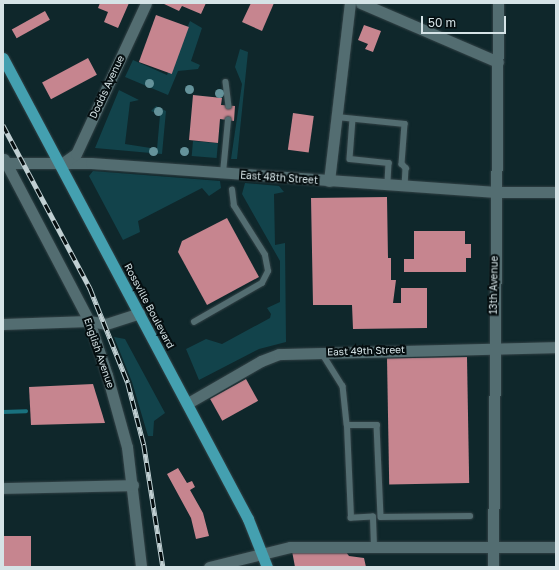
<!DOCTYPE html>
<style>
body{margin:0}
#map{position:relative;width:559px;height:570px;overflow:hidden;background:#0f272b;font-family:"Golos Text",sans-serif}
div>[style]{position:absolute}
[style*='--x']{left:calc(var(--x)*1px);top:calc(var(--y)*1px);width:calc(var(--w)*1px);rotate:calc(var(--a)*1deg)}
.green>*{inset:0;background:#12434b;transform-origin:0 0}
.stream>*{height:3.5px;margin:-1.75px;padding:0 1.75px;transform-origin:1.75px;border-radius:1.75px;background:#19717e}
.building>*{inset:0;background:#c6858f;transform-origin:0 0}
.roads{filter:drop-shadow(0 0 1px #334246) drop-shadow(0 0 1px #334246)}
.service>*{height:5.5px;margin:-2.75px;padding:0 2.75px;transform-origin:2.75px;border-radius:2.75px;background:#536d71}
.minor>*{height:11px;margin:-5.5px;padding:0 5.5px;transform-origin:5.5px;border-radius:5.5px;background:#536d71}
.tertiary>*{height:11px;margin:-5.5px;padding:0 5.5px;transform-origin:5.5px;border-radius:5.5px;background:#536d71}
.trunk>*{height:11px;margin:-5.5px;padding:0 5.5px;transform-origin:5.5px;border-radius:5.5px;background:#44a0b0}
.rail>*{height:4.5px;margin-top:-2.25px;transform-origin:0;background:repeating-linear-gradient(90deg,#050e10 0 9px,#c0cfd2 0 18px);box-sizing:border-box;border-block:1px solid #c0cfd2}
.trees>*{width:9px;height:9px;margin:-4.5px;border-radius:50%;background:#65939b}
span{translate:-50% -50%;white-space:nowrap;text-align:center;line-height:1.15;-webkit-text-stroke:4px #050e10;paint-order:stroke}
.street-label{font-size:10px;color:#d5e3e6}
.frame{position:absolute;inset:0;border:4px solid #d5e3e6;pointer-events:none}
.scale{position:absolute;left:421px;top:16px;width:85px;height:18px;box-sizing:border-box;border:2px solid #d5e3e6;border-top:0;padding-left:5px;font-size:12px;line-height:14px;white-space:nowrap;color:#d5e3e6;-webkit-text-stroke:3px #050e10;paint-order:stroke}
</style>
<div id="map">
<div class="green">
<div style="clip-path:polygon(190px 21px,202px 28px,191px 61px,200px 65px,198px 69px,178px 71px,168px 95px,125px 77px,133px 60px,167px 75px)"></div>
<div style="clip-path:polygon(240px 49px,248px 52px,237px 159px,231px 159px,242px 84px,235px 67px)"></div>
<div style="clip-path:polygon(119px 90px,139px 100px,130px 102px,125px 144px,157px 149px,160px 115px,151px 111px,156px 106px,166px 111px,162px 154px,95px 148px)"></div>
<div style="left:193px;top:141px;width:25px;height:15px;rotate:5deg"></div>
<div style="clip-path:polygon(93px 171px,220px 181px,221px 188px,209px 196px,202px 188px,138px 221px,140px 232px,123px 240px,89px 176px)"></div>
<div style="clip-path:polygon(245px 183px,279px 186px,284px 192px,274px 194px,275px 245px,285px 243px,286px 342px,259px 349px,199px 380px,186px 349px,206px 339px,222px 344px,270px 318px,271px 314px,267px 308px,280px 302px,280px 261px,242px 194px)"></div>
<div style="clip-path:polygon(114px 337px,125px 339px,165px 413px,154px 421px,153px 436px,148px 436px,132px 382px)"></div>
</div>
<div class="stream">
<div style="--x:3;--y:412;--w:23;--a:-2"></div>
</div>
<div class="building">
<div style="clip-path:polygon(100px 3px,129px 3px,118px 28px,104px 22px,108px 12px,98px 8px)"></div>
<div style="clip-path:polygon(162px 3px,206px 3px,201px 14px,182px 6px,179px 11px)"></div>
<div style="clip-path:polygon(251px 3px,274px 3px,262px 31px,242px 22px)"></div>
<div style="left:45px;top:11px;width:10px;height:38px;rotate:61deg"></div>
<div style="left:156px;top:15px;width:35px;height:50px;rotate:20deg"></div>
<div style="clip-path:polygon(364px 25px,381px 31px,373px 52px,365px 49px,368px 44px,358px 40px)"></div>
<div style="left:88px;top:58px;width:19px;height:52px;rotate:62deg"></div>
<div style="clip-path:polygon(193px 95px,222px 98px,221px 105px,235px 106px,234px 121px,220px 119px,218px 143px,189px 140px)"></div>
<div style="left:293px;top:113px;width:21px;height:37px;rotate:8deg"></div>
<div style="clip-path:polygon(387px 197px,388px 258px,391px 258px,391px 280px,396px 280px,393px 303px,401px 303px,401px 288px,427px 288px,427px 328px,353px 329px,352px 305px,313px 305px,311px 198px)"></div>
<div style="clip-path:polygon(227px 218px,259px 277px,207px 305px,178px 252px,182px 241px)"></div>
<div style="clip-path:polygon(414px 231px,465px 231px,465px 244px,471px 244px,471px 258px,466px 258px,466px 272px,404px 272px,404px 259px,414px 259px)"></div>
<div style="left:467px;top:357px;width:126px;height:80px;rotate:89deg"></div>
<div style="left:246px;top:379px;width:25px;height:41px;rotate:61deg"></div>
<div style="clip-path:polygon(93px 384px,105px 423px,31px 425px,29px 387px)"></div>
<div style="clip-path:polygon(178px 468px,187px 483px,192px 481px,195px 487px,190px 490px,203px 513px,209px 536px,196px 539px,191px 518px,167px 474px)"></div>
<div style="left:3px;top:536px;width:28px;height:31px"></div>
<div style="clip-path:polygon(292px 551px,346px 552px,349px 556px,364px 558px,366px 567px,295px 567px)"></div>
</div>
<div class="roads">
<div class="service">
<div style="--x:226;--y:82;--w:24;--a:83"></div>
<div style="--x:337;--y:117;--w:68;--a:5.9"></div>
<div style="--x:405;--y:124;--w:40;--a:94.3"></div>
<div style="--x:402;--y:164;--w:6;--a:45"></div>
<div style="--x:406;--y:168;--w:18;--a:93"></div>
<div style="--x:353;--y:119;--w:40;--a:94.3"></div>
<div style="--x:350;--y:159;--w:39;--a:6"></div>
<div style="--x:389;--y:163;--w:22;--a:93"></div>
<div style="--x:223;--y:173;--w:53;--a:-84.6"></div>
<div style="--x:194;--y:322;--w:78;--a:-29.8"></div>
<div style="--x:262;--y:283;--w:13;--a:-63"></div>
<div style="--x:268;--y:271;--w:16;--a:-101"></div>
<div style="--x:265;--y:255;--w:58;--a:-122.3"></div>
<div style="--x:234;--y:206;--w:16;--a:-97"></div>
<div style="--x:322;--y:353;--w:39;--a:58"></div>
<div style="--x:343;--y:386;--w:39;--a:84"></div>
<div style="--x:374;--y:547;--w:30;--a:-92"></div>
<div style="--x:373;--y:517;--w:22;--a:177"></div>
<div style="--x:351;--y:518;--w:93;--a:-92.5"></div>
<div style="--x:347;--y:425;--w:30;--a:0"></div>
<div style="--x:377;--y:425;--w:92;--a:87.5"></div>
<div style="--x:381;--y:517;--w:89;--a:-0.6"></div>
</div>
<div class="minor">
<div style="--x:361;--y:3;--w:149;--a:23.3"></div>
<div style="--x:4;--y:159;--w:183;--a:62.3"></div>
<div style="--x:89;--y:321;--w:57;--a:71.6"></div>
<div style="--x:107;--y:375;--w:75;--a:74.5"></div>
<div style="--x:127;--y:447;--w:121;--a:83.3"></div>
<div style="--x:3;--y:163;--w:88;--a:0"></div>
<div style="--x:91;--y:163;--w:406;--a:4.1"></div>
<div style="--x:496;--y:192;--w:60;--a:0"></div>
<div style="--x:329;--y:181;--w:179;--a:-83.3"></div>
<div style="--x:3;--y:324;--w:86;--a:-2"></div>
<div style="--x:89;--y:321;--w:17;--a:10"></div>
<div style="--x:106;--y:324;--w:35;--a:-18"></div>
<div style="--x:188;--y:403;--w:84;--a:-29.9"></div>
<div style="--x:261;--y:361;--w:19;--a:-21"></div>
<div style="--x:279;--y:354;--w:277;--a:-1.4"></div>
<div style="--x:3;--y:488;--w:130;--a:-1.3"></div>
<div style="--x:209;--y:567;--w:83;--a:-13.9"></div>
<div style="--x:290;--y:547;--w:266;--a:0"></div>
<div style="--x:493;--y:567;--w:564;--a:-89.49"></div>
</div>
<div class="tertiary">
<div style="--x:60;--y:165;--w:19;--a:-35"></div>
<div style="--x:76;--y:154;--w:166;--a:-65.1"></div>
</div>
<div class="trunk">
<div style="--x:3;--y:58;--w:522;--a:62.01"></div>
<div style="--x:248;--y:519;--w:52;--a:68.4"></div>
</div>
</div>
<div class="rail">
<div style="--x:3;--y:125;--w:185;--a:61.9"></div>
<div style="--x:90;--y:288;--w:102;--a:68.2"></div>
<div style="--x:128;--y:383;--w:64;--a:75.5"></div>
<div style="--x:144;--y:445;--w:123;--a:81.1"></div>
</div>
<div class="trees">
<div style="left:149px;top:83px"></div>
<div style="left:189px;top:89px"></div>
<div style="left:219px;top:93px"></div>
<div style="left:158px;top:111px"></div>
<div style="left:153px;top:151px"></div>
<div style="left:184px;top:151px"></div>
</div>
<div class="street-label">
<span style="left:107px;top:87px;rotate:-65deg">Dodds Avenue</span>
<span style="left:279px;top:178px;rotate:4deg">East 48th Street</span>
<span style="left:494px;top:285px;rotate:-89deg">13th Avenue</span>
<span style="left:149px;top:306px;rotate:62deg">Rossville Boulevard</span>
<span style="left:366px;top:351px;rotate:-2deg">East 49th Street</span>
<span style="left:99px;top:353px;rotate:71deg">English Avenue</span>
</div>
<div class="frame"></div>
<div class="scale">50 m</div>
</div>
